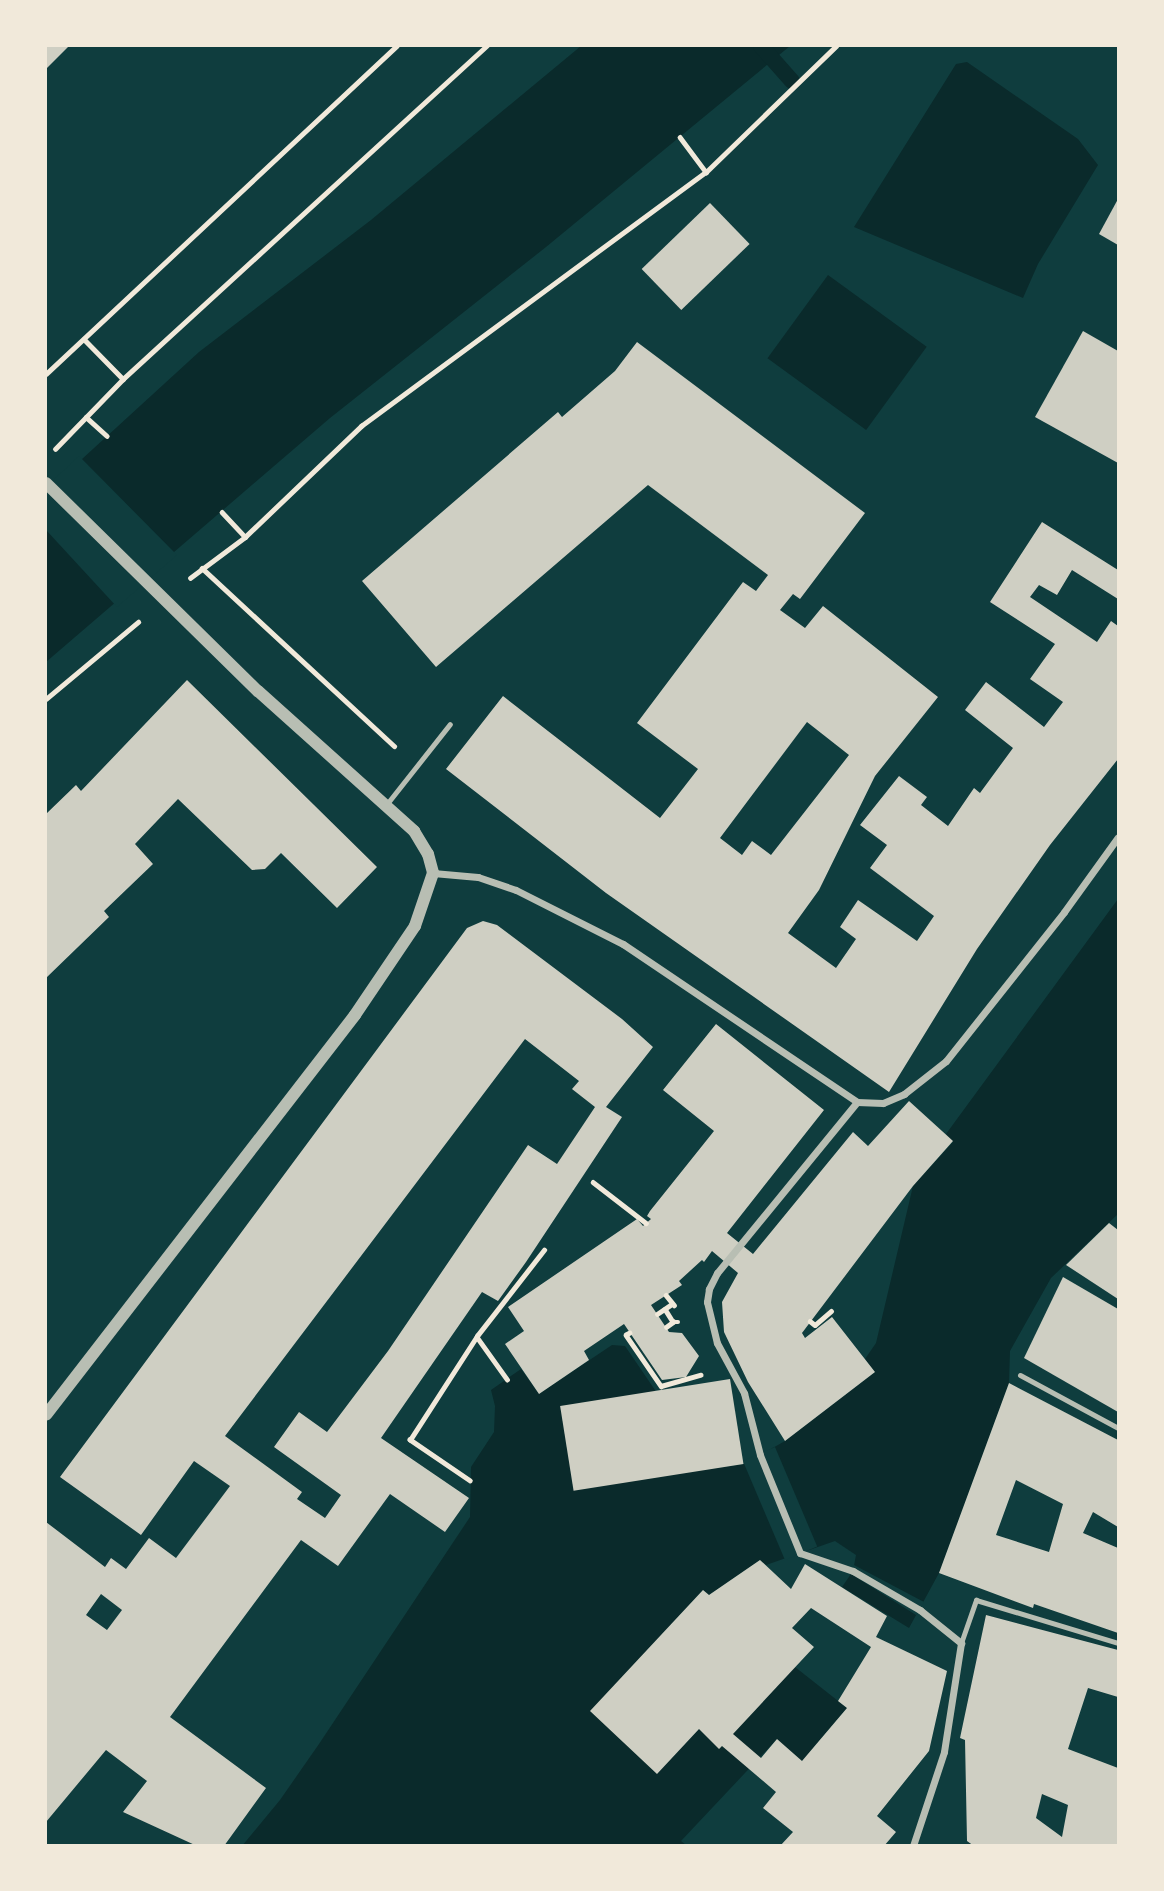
<!DOCTYPE html>
<style>
body{margin:0}
#map{position:relative;width:1164px;height:1891px;overflow:hidden;background:#0f3d3e;font-family:"Fira Sans",sans-serif}
div>[style]{position:absolute}
[style*='--x']{left:calc(var(--x)*1px);top:calc(var(--y)*1px);width:calc(var(--w)*1px);rotate:calc(var(--a)*1deg)}
.water>*{inset:0;background:#0a2a2b;transform-origin:0 0}
.pier>*{inset:0;background:#0f3d3e;transform-origin:0 0}
.stream>*{height:16px;margin:-8px;padding:0 8px;transform-origin:8px;border-radius:8px;background:#0a2a2b}
.building>*{inset:0;background:#cfcfc3;transform-origin:0 0}
.path>*{height:4.5px;margin:-2.25px;padding:0 2.25px;transform-origin:2.25px;border-radius:2.25px;background:#f1e9da}
.service>*{height:5px;margin:-2.5px;padding:0 2.5px;transform-origin:2.5px;border-radius:2.5px;background:#b8beb3}
.minor>*{height:7px;margin:-3.5px;padding:0 3.5px;transform-origin:3.5px;border-radius:3.5px;background:#b8beb3}
.tertiary>*{height:12px;margin:-6px;padding:0 6px;transform-origin:6px;border-radius:6px;background:#b8beb3}
span{translate:-50% -50%;white-space:nowrap;text-align:center;line-height:1.15;-webkit-text-stroke:7px #f1e9da;paint-order:stroke}
.frame{position:absolute;inset:0;border:47px solid #f1e9da;pointer-events:none}
</style>
<div id="map">
<div class="water">
<div style="clip-path:polygon(581px 46px,790px 46px,546px 247px,330px 418px,46px 662px,46px 492px,199px 352px,371px 220px)"></div>
<div style="clip-path:polygon(967px 62px,1078px 139px,1098px 165px,1038px 264px,1023px 298px,854px 227px,956px 64px)"></div>
<div style="left:828px;top:275px;width:122px;height:103px;rotate:36deg"></div>
<div style="clip-path:polygon(1118px 899px,1118px 1214px,1051px 1278px,1010px 1351px,1009px 1383px,939px 1573px,909px 1628px,842px 1587px,853px 1571px,856px 1555px,835px 1541px,766px 1565px,760px 1560px,709px 1595px,703px 1590px,591px 1711px,657px 1773px,699px 1729px,795px 1667px,847px 1708px,802px 1761px,776px 1740px,681px 1841px,686px 1845px,242px 1846px,280px 1800px,319px 1744px,470px 1517px,471px 1467px,494px 1432px,495px 1406px,491px 1390px,521px 1369px,539px 1394px,612px 1345px,625px 1346px,657px 1393px,562px 1410px,576px 1488px,744px 1464px,785px 1441px,875px 1372px,865px 1359px,876px 1343px,913px 1186px,953px 1142px,946px 1134px)"></div>
</div>
<div class="pier">
<div style="clip-path:polygon(79px 456px,177px 555px,117px 607px,46px 530px,46px 487px)"></div>
<div style="left:775px;top:1447px;width:108px;height:35px;rotate:67deg"></div>
<div style="clip-path:polygon(854px 1565px,924px 1602px,920px 1610px,916px 1615px,851px 1574px)"></div>
</div>
<div class="stream">
<div style="--x:761;--y:46;--w:47;--a:48.5"></div>
</div>
<div class="building">
<div style="clip-path:polygon(46px 46px,69px 46px,46px 69px)"></div>
<div style="clip-path:polygon(1118px 199px,1118px 245px,1099px 234px)"></div>
<div style="left:710px;top:203px;width:57px;height:95px;rotate:46deg"></div>
<div style="clip-path:polygon(1083px 331px,1118px 351px,1118px 463px,1035px 417px)"></div>
<div style="clip-path:polygon(evenodd,637px 342px,865px 513px,800px 599px,793px 594px,780px 610px,805px 628px,823px 606px,938px 697px,875px 776px,819px 890px,788px 933px,836px 968px,856px 939px,840px 927px,858px 900px,917px 941px,934px 916px,870px 868px,887px 845px,860px 825px,899px 776px,927px 797px,921px 805px,948px 826px,974px 788px,980px 793px,1013px 748px,965px 710px,986px 682px,1044px 727px,1063px 702px,1030px 679px,1055px 644px,990px 602px,1042px 522px,1118px 570px,1118px 599px,1072px 570px,1057px 595px,1039px 585px,1030px 597px,1097px 642px,1111px 621px,1118px 626px,1118px 759px,1050px 845px,977px 949px,889px 1092px,606px 893px,446px 769px,503px 696px,660px 818px,698px 769px,637px 723px,743px 582px,756px 591px,768px 575px,648px 485px,436px 667px,362px 581px,558px 412px,562px 417px,615px 371px,637px 342px,807px 722px,849px 755px,771px 855px,752px 841px,742px 855px,720px 838px,807px 722px)"></div>
<div style="clip-path:polygon(187px 680px,377px 867px,337px 908px,281px 853px,265px 869px,252px 870px,178px 799px,135px 844px,153px 864px,104px 911px,109px 917px,46px 978px,46px 814px,76px 785px,81px 791px)"></div>
<div style="clip-path:polygon(evenodd,483px 921px,497px 925px,622px 1019px,653px 1047px,606px 1107px,622px 1117px,526px 1262px,498px 1301px,482px 1292px,381px 1438px,469px 1498px,445px 1532px,390px 1494px,338px 1566px,301px 1540px,170px 1717px,266px 1788px,224px 1846px,197px 1846px,123px 1812px,147px 1781px,106px 1750px,46px 1822px,46px 1522px,105px 1567px,111px 1558px,126px 1569px,149px 1538px,176px 1558px,230px 1486px,194px 1461px,141px 1535px,60px 1477px,467px 928px,483px 921px,525px 1039px,579px 1081px,572px 1089px,595px 1107px,557px 1164px,528px 1145px,388px 1351px,327px 1432px,299px 1412px,274px 1447px,341px 1495px,325px 1518px,297px 1499px,302px 1492px,225px 1436px,525px 1039px,483px 921px,101px 1594px,122px 1610px,107px 1630px,86px 1615px,101px 1594px)"></div>
<div style="clip-path:polygon(716px 1024px,824px 1110px,727px 1233px,753px 1254px,853px 1132px,868px 1146px,909px 1101px,953px 1141px,913px 1186px,802px 1333px,805px 1338px,832px 1317px,875px 1372px,785px 1441px,748px 1382px,724px 1332px,722px 1302px,738px 1273px,712px 1251px,704px 1262px,702px 1260px,679px 1281px,682px 1285px,651px 1305px,669px 1332px,682px 1333px,699px 1356px,686px 1377px,662px 1380px,624px 1324px,584px 1351px,589px 1360px,539px 1394px,505px 1344px,524px 1331px,508px 1307px,637px 1219px,643px 1226px,651px 1219px,647px 1216px,650px 1211px,714px 1131px,663px 1090px)"></div>
<div style="clip-path:polygon(1109px 1223px,1118px 1230px,1118px 1299px,1066px 1265px)"></div>
<div style="clip-path:polygon(1063px 1277px,1118px 1309px,1118px 1412px,1024px 1358px)"></div>
<div style="left:730px;top:1379px;width:86px;height:172px;rotate:81deg"></div>
<div style="clip-path:polygon(evenodd,1009px 1383px,1118px 1440px,1118px 1527px,1093px 1512px,1083px 1533px,1118px 1548px,1118px 1633px,1034px 1604px,1033px 1608px,939px 1573px,1009px 1383px,1016px 1480px,1063px 1504px,1049px 1552px,996px 1535px,1016px 1480px)"></div>
<div style="clip-path:polygon(evenodd,760px 1560px,791px 1589px,805px 1564px,887px 1616px,876px 1637px,947px 1671px,929px 1751px,877px 1816px,896px 1832px,884px 1846px,780px 1846px,793px 1832px,763px 1808px,776px 1792px,722px 1746px,719px 1749px,699px 1729px,657px 1774px,590px 1711px,703px 1590px,709px 1595px,760px 1560px,811px 1608px,871px 1647px,838px 1701px,847px 1708px,802px 1761px,777px 1739px,761px 1758px,733px 1734px,814px 1647px,792px 1628px,811px 1608px)"></div>
<div style="clip-path:polygon(evenodd,986px 1615px,1118px 1650px,1118px 1697px,1088px 1688px,1068px 1749px,1118px 1768px,1118px 1846px,974px 1846px,967px 1841px,965px 1740px,960px 1738px,986px 1615px,1042px 1794px,1068px 1805px,1062px 1837px,1036px 1818px,1042px 1794px)"></div>
</div>
<div class="path">
<div style="--x:680;--y:137;--w:44;--a:53.4"></div>
<div style="--x:84;--y:339;--w:56;--a:45.7"></div>
<div style="--x:46;--y:374;--w:480;--a:-43.1"></div>
<div style="--x:86;--y:417;--w:28;--a:42"></div>
<div style="--x:55;--y:449;--w:98;--a:-45.8"></div>
<div style="--x:123;--y:379;--w:493;--a:-42.5"></div>
<div style="--x:222;--y:512;--w:34;--a:47"></div>
<div style="--x:202;--y:568;--w:262;--a:42.8"></div>
<div style="--x:190;--y:578;--w:69;--a:-36.7"></div>
<div style="--x:245;--y:537;--w:161;--a:-43.7"></div>
<div style="--x:361;--y:426;--w:428;--a:-36.4"></div>
<div style="--x:706;--y:172;--w:181;--a:-44.1"></div>
<div style="--x:46;--y:699;--w:120;--a:-39.9"></div>
<div style="--x:593;--y:1182;--w:67;--a:37.7"></div>
<div style="--x:666;--y:1295;--w:13;--a:51"></div>
<div style="--x:665;--y:1309;--w:15;--a:58"></div>
<div style="--x:673;--y:1322;--w:5;--a:0"></div>
<div style="--x:657;--y:1314;--w:18;--a:-34"></div>
<div style="--x:810;--y:1321;--w:6;--a:39"></div>
<div style="--x:815;--y:1325;--w:21;--a:-41"></div>
<div style="--x:666;--y:1327;--w:9;--a:-36"></div>
<div style="--x:630;--y:1333;--w:4;--a:153"></div>
<div style="--x:626;--y:1335;--w:62;--a:55.5"></div>
<div style="--x:661;--y:1386;--w:41;--a:-15.8"></div>
<div style="--x:477;--y:1337;--w:52;--a:54.5"></div>
<div style="--x:470;--y:1481;--w:73;--a:-145.7"></div>
<div style="--x:410;--y:1440;--w:124;--a:-57.2"></div>
<div style="--x:477;--y:1336;--w:109;--a:-52.1"></div>
</div>
<div class="service">
<div style="--x:386;--y:805;--w:103;--a:-51.7"></div>
<div style="--x:1020;--y:1375;--w:111;--a:28.4"></div>
<div style="--x:961;--y:1643;--w:46;--a:-70.8"></div>
<div style="--x:976;--y:1600;--w:148;--a:16.8"></div>
</div>
<div class="minor">
<div style="--x:433;--y:873;--w:45;--a:5.1"></div>
<div style="--x:478;--y:877;--w:40;--a:18.9"></div>
<div style="--x:516;--y:890;--w:120;--a:26.8"></div>
<div style="--x:623;--y:944;--w:282;--a:34"></div>
<div style="--x:857;--y:1102;--w:26;--a:2"></div>
<div style="--x:883;--y:1103;--w:23;--a:-23"></div>
<div style="--x:904;--y:1094;--w:53;--a:-38.2"></div>
<div style="--x:946;--y:1061;--w:190;--a:-51.6"></div>
<div style="--x:1064;--y:912;--w:92;--a:-54.2"></div>
<div style="--x:857;--y:1102;--w:221;--a:129.3"></div>
<div style="--x:717;--y:1273;--w:18;--a:117"></div>
<div style="--x:709;--y:1289;--w:13;--a:99"></div>
<div style="--x:707;--y:1302;--w:42;--a:76.3"></div>
<div style="--x:717;--y:1343;--w:57;--a:61.6"></div>
<div style="--x:744;--y:1393;--w:64;--a:75.5"></div>
<div style="--x:760;--y:1455;--w:106;--a:67.8"></div>
<div style="--x:800;--y:1553;--w:56;--a:18.8"></div>
<div style="--x:853;--y:1571;--w:78;--a:30.2"></div>
<div style="--x:920;--y:1610;--w:53;--a:38.8"></div>
<div style="--x:961;--y:1643;--w:110;--a:98.9"></div>
<div style="--x:944;--y:1752;--w:99;--a:108.3"></div>
</div>
<div class="tertiary">
<div style="--x:46;--y:483;--w:297;--a:44.5"></div>
<div style="--x:258;--y:691;--w:210;--a:41.9"></div>
<div style="--x:414;--y:831;--w:27;--a:59"></div>
<div style="--x:428;--y:854;--w:20;--a:75"></div>
<div style="--x:433;--y:873;--w:56;--a:108.8"></div>
<div style="--x:415;--y:926;--w:107;--a:124"></div>
<div style="--x:355;--y:1015;--w:505;--a:127.69"></div>
</div>
<div class="frame"></div>
</div>
